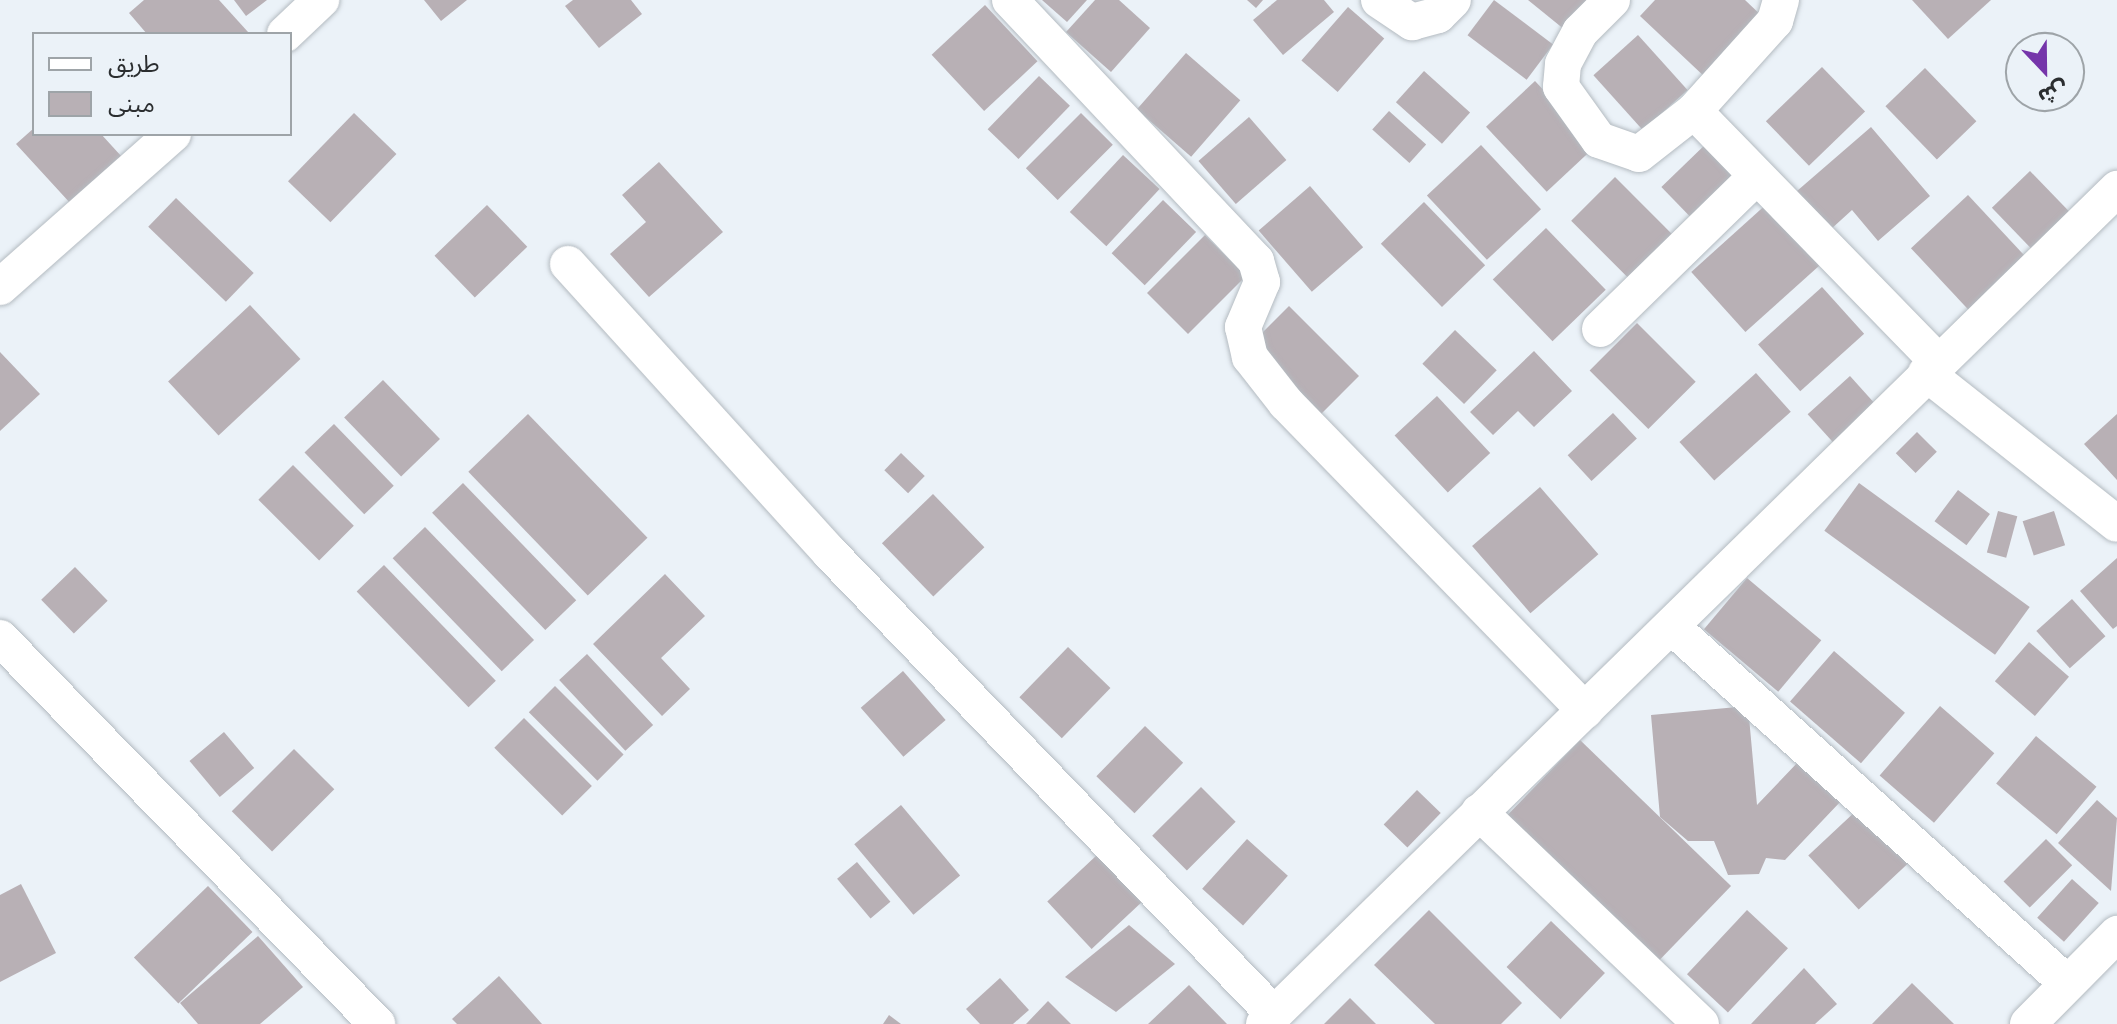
<!DOCTYPE html>
<meta charset="utf-8">
<style>
body{margin:0}
#map{position:relative;width:2117px;height:1024px;overflow:hidden;background:#ebf2f8;font-family:Arial,"Noto Sans Arabic",sans-serif}
div>[style]{position:absolute}
[style*='--x']{left:calc(var(--x)*1px);top:calc(var(--y)*1px);width:calc(var(--w)*1px);rotate:calc(var(--a)*1deg)}
.building>*{inset:0;background:#b8b0b5;transform-origin:0 0}
.roads{filter:drop-shadow(0 0 2px #b4bbc1) drop-shadow(0 0 2px #b4bbc1)}
.minor>*{height:36px;margin:-18px;padding:0 18px;transform-origin:18px;border-radius:18px;background:#fff}
span{translate:-50% -50%;white-space:nowrap;text-align:center;line-height:1.15;-webkit-text-stroke:8px #ebf2f8;paint-order:stroke}
.legend{position:absolute;left:32px;top:32px;width:260px;height:104px;box-sizing:border-box;background:#ebf2f8;border:2px solid #9ea4a8;margin:0;padding:10px 14px;list-style:none;font-size:24px;color:#2b2e30}
.legend li{display:flex;align-items:center;gap:16px;height:40px}
.legend b{width:40px;border:2px solid #9ea4a8}
.north{position:absolute;left:2005px;top:32px;width:80px;height:80px;box-sizing:border-box;background:#ebf2f8;border:2px solid #9ea4a8;border-radius:50%;rotate:158deg;font-size:22px;font-weight:700;line-height:32px;text-align:center;color:#2b2e30}
.north::after{content:'';display:block;margin:auto;width:28px;height:36px;background:#7535aa;clip-path:polygon(50% 0,100% 100%,50% 72%,0 100%)}
</style>
<div id="map">
<div class="building">
<div style="clip-path:polygon(144px 0,219px 0,248px 32px,147px 34px,129px 13px)"></div>
<div style="clip-path:polygon(234px 0,267px 0,246px 16px)"></div>
<div style="clip-path:polygon(424px 0,467px 0,441px 21px)"></div>
<div style="clip-path:polygon(573px 0,631px 0,642px 14px,599px 48px,565px 6px)"></div>
<div style="clip-path:polygon(1042px 0,1087px 0,1067px 22px)"></div>
<div style="clip-path:polygon(1095px 0,1119px 0,1150px 28px,1111px 72px,1066px 32px)"></div>
<div style="clip-path:polygon(1247px 0,1263px 0,1256px 8px)"></div>
<div style="clip-path:polygon(1277px 0,1324px 0,1334px 12px,1283px 55px,1253px 20px)"></div>
<div style="left:1494px;top:0;width:74px;height:44px;rotate:37deg"></div>
<div style="clip-path:polygon(1528px 0,1591px 0,1565px 30px)"></div>
<div style="clip-path:polygon(1655px 0,1745px 0,1765px 19px,1707px 79px,1640px 16px)"></div>
<div style="clip-path:polygon(1912px 0,1991px 0,1948px 39px)"></div>
<div style="left:985px;top:5px;width:77px;height:73px;rotate:47deg"></div>
<div style="left:1348px;top:7px;width:48px;height:71px;rotate:41deg"></div>
<div style="left:1638px;top:35px;width:74px;height:60px;rotate:48deg"></div>
<div style="left:1186px;top:53px;width:72px;height:75px;rotate:41deg"></div>
<div style="left:1822px;top:67px;width:62px;height:78px;rotate:46deg"></div>
<div style="left:1925px;top:68px;width:74px;height:55px;rotate:46deg"></div>
<div style="left:1424px;top:71px;width:62px;height:42px;rotate:42deg"></div>
<div style="left:1039px;top:76px;width:43px;height:74px;rotate:44deg"></div>
<div style="left:1535px;top:81px;width:89px;height:67px;rotate:47deg"></div>
<div style="left:1389px;top:111px;width:50px;height:25px;rotate:42deg"></div>
<div style="left:354px;top:113px;width:59px;height:95px;rotate:44deg"></div>
<div style="left:1081px;top:113px;width:45px;height:78px;rotate:45deg"></div>
<div style="left:1249px;top:117px;width:57px;height:67px;rotate:49deg"></div>
<div style="clip-path:polygon(1871px 127px,1930px 196px,1878px 241px,1852px 210px,1830px 230px,1797px 191px)"></div>
<div style="clip-path:polygon(34px 128px,34px 134px,101px 134px,122px 157px,71px 204px,16px 144px)"></div>
<div style="left:1711px;top:139px;width:46px;height:69px;rotate:46deg"></div>
<div style="left:1481px;top:145px;width:88px;height:74px;rotate:47deg"></div>
<div style="left:1123px;top:155px;width:50px;height:78px;rotate:43deg"></div>
<div style="clip-path:polygon(659px 162px,723px 232px,649px 297px,610px 254px,646px 222px,622px 195px)"></div>
<div style="left:2030px;top:171px;width:63px;height:53px;rotate:46deg"></div>
<div style="left:1615px;top:177px;width:84px;height:62px;rotate:45deg"></div>
<div style="left:1310px;top:186px;width:81px;height:68px;rotate:49deg"></div>
<div style="left:1968px;top:195px;width:98px;height:78px;rotate:47deg"></div>
<div style="left:176px;top:198px;width:108px;height:40px;rotate:44deg"></div>
<div style="left:1163px;top:200px;width:46px;height:74px;rotate:44deg"></div>
<div style="left:1770px;top:201px;width:81px;height:106px;rotate:48deg"></div>
<div style="left:1424px;top:202px;width:88px;height:60px;rotate:46deg"></div>
<div style="left:487px;top:205px;width:58px;height:73px;rotate:46deg"></div>
<div style="left:1546px;top:228px;width:86px;height:74px;rotate:46deg"></div>
<div style="left:1205px;top:235px;width:58px;height:82px;rotate:45deg"></div>
<div style="left:1822px;top:287px;width:63px;height:86px;rotate:48deg"></div>
<div style="left:250px;top:305px;width:74px;height:112px;rotate:47deg"></div>
<div style="left:1289px;top:306px;width:99px;height:54px;rotate:45deg"></div>
<div style="left:1637px;top:323px;width:83px;height:67px;rotate:45deg"></div>
<div style="left:1455px;top:330px;width:58px;height:47px;rotate:44deg"></div>
<div style="clip-path:polygon(1534px 351px,1572px 391px,1534px 427px,1518px 411px,1493px 435px,1470px 412px)"></div>
<div style="clip-path:polygon(0 352px,40px 394px,0 431px)"></div>
<div style="left:1756px;top:373px;width:52px;height:103px;rotate:48deg"></div>
<div style="left:1850px;top:376px;width:40px;height:57px;rotate:48deg"></div>
<div style="left:383px;top:380px;width:82px;height:54px;rotate:46deg"></div>
<div style="left:1437px;top:396px;width:78px;height:58px;rotate:47deg"></div>
<div style="left:1613px;top:413px;width:35px;height:62px;rotate:47deg"></div>
<div style="left:528px;top:414px;width:172px;height:83px;rotate:46deg"></div>
<div style="clip-path:polygon(2117px 414px,2117px 480px,2084px 444px)"></div>
<div style="left:334px;top:424px;width:86px;height:41px;rotate:46deg"></div>
<div style="left:1917px;top:432px;width:28px;height:30px;rotate:45deg"></div>
<div style="left:901px;top:453px;width:33px;height:24px;rotate:44deg"></div>
<div style="left:293px;top:465px;width:86px;height:49px;rotate:45deg"></div>
<div style="left:463px;top:483px;width:163px;height:43px;rotate:46deg"></div>
<div style="left:1859px;top:483px;width:211px;height:59px;rotate:36deg"></div>
<div style="left:1540px;top:487px;width:89px;height:90px;rotate:49deg"></div>
<div style="left:1958px;top:490px;width:40px;height:39px;rotate:37deg"></div>
<div style="left:933px;top:494px;width:74px;height:71px;rotate:46deg"></div>
<div style="left:1998px;top:511px;width:20px;height:43px;rotate:15deg"></div>
<div style="left:2054px;top:511px;width:36px;height:33px;rotate:72deg"></div>
<div style="left:425px;top:527px;width:157px;height:45px;rotate:46deg"></div>
<div style="clip-path:polygon(2117px 558px,2117px 626px,2113px 629px,2080px 591px)"></div>
<div style="left:384px;top:565px;width:161px;height:38px;rotate:46deg"></div>
<div style="left:75px;top:567px;width:47px;height:47px;rotate:46deg"></div>
<div style="clip-path:polygon(665px 574px,705px 616px,661px 658px,690px 689px,662px 716px,593px 644px)"></div>
<div style="left:1747px;top:578px;width:97px;height:67px;rotate:40deg"></div>
<div style="left:2072px;top:599px;width:50px;height:48px;rotate:48deg"></div>
<div style="left:2029px;top:642px;width:53px;height:52px;rotate:41deg"></div>
<div style="left:1068px;top:647px;width:59px;height:70px;rotate:44deg"></div>
<div style="left:1834px;top:651px;width:94px;height:67px;rotate:41deg"></div>
<div style="left:587px;top:654px;width:97px;height:38px;rotate:47deg"></div>
<div style="left:903px;top:671px;width:65px;height:56px;rotate:49deg"></div>
<div style="left:555px;top:686px;width:97px;height:37px;rotate:45deg"></div>
<div style="clip-path:polygon(1748px 706px,1757px 805px,1799px 761px,1841px 801px,1785px 860px,1766px 858px,1759px 874px,1728px 875px,1714px 841px,1688px 841px,1660px 817px,1651px 715px)"></div>
<div style="left:1940px;top:706px;width:72px;height:92px;rotate:41deg"></div>
<div style="left:524px;top:718px;width:96px;height:42px;rotate:45deg"></div>
<div style="left:1145px;top:726px;width:53px;height:70px;rotate:44deg"></div>
<div style="left:224px;top:732px;width:47px;height:45px;rotate:50deg"></div>
<div style="left:2036px;top:736px;width:79px;height:62px;rotate:40deg"></div>
<div style="left:1580px;top:740px;width:210px;height:105px;rotate:44deg"></div>
<div style="left:294px;top:749px;width:57px;height:88px;rotate:45deg"></div>
<div style="left:1201px;top:787px;width:49px;height:69px;rotate:45deg"></div>
<div style="left:1417px;top:790px;width:33px;height:48px;rotate:44deg"></div>
<div style="clip-path:polygon(2097px 800px,2117px 818px,2111px 891px,2058px 843px)"></div>
<div style="left:901px;top:805px;width:92px;height:61px;rotate:50deg"></div>
<div style="left:1858px;top:809px;width:74px;height:68px;rotate:47deg"></div>
<div style="left:1247px;top:839px;width:55px;height:67px;rotate:42deg"></div>
<div style="left:2046px;top:839px;width:37px;height:60px;rotate:45deg"></div>
<div style="left:1097px;top:855px;width:65px;height:68px;rotate:47deg"></div>
<div style="left:857px;top:862px;width:52px;height:26px;rotate:50deg"></div>
<div style="left:2072px;top:879px;width:36px;height:52px;rotate:42deg"></div>
<div style="clip-path:polygon(21px 884px,56px 953px,0 982px,0 895px)"></div>
<div style="left:208px;top:886px;width:64px;height:103px;rotate:46deg"></div>
<div style="clip-path:polygon(1429px 910px,1522px 1003px,1501px 1024px,1435px 1024px,1374px 965px)"></div>
<div style="left:1747px;top:910px;width:56px;height:88px;rotate:43deg"></div>
<div style="left:1551px;top:921px;width:75px;height:64px;rotate:44deg"></div>
<div style="clip-path:polygon(1129px 925px,1175px 964px,1116px 1012px,1065px 977px)"></div>
<div style="clip-path:polygon(258px 936px,303px 987px,260px 1024px,198px 1024px,180px 1003px)"></div>
<div style="clip-path:polygon(1804px 968px,1837px 1004px,1815px 1024px,1751px 1024px)"></div>
<div style="clip-path:polygon(499px 976px,542px 1024px,457px 1024px,452px 1019px)"></div>
<div style="clip-path:polygon(1000px 978px,1029px 1010px,1013px 1024px,980px 1024px,966px 1009px)"></div>
<div style="clip-path:polygon(1912px 983px,1954px 1024px,1872px 1024px)"></div>
<div style="clip-path:polygon(1189px 985px,1227px 1024px,1148px 1024px)"></div>
<div style="clip-path:polygon(1350px 998px,1376px 1024px,1324px 1024px)"></div>
<div style="clip-path:polygon(1048px 1001px,1071px 1024px,1026px 1024px)"></div>
<div style="clip-path:polygon(889px 1015px,901px 1024px,883px 1024px)"></div>
</div>
<div class="roads">
<div class="minor">
<div style="--x:1010;--y:0;--w:359;--a:46.7"></div>
<div style="--x:1256;--y:261;--w:22;--a:74"></div>
<div style="--x:1262;--y:282;--w:49;--a:112.9"></div>
<div style="--x:1243;--y:327;--w:31;--a:77"></div>
<div style="--x:1250;--y:357;--w:58;--a:52"></div>
<div style="--x:1286;--y:403;--w:429;--a:45.8"></div>
<div style="--x:1379;--y:0;--w:40;--a:34"></div>
<div style="--x:1412;--y:22;--w:27;--a:-15"></div>
<div style="--x:1438;--y:15;--w:21;--a:-45"></div>
<div style="--x:1612;--y:0;--w:45;--a:135"></div>
<div style="--x:1580;--y:32;--w:36;--a:118"></div>
<div style="--x:1563;--y:64;--w:23;--a:95"></div>
<div style="--x:1561;--y:87;--w:65;--a:54.4"></div>
<div style="--x:1599;--y:140;--w:42;--a:19.3"></div>
<div style="--x:1639;--y:154;--w:70;--a:-38"></div>
<div style="--x:1694;--y:111;--w:121;--a:-48"></div>
<div style="--x:1775;--y:21;--w:22;--a:-74"></div>
<div style="--x:285;--y:34;--w:50;--a:-43.4"></div>
<div style="--x:1694;--y:111;--w:350;--a:45.8"></div>
<div style="--x:568;--y:264;--w:390;--a:47.8"></div>
<div style="--x:830;--y:553;--w:640;--a:46.08"></div>
<div style="--x:0;--y:287;--w:231;--a:-41.5"></div>
<div style="--x:1600;--y:329;--w:218;--a:-44.3"></div>
<div style="--x:1926;--y:373;--w:243;--a:38.3"></div>
<div style="--x:1671;--y:626;--w:533;--a:42.04"></div>
<div style="--x:0;--y:638;--w:540;--a:45.68"></div>
<div style="--x:1479;--y:812;--w:307;--a:43.7"></div>
<div style="--x:1264;--y:1024;--w:1194;--a:-44.39"></div>
<div style="--x:2028;--y:1024;--w:127;--a:-45.3"></div>
</div>
</div>
<ul class="legend">
<li><b style="height:10px;background:#fff"></b>طريق</li>
<li><b style="height:22px;background:#b8b0b5"></b>مبنى</li>
</ul>
<div class="north">ش</div>
</div>
